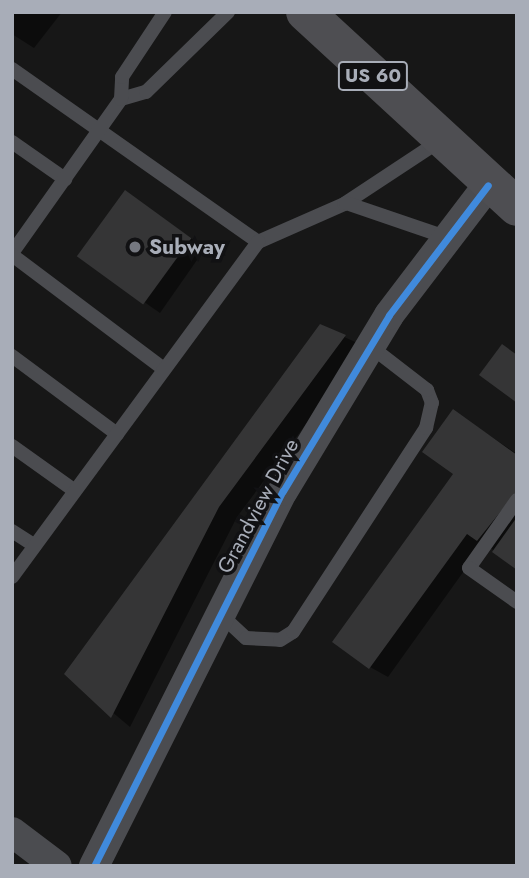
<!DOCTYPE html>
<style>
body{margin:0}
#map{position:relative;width:529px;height:878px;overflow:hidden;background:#171717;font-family:Jost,sans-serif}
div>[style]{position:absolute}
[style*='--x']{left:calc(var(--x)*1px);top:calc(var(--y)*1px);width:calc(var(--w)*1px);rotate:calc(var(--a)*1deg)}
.shadow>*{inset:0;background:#0007;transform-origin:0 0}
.building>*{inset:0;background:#353536;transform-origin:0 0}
.service>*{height:14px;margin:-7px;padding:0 7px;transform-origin:7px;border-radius:7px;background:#4b4c50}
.minor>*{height:30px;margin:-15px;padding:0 15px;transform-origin:15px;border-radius:15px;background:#4b4c50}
.trunk>*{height:38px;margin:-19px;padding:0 19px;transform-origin:19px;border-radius:19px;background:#4e4e52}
.cycleway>*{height:7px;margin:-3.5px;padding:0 3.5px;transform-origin:3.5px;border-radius:3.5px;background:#408adc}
.dots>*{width:19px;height:19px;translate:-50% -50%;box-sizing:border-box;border:4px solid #111113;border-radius:50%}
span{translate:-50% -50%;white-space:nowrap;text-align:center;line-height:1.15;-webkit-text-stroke:7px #111113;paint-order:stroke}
.shield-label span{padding:2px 5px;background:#111113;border:2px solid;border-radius:5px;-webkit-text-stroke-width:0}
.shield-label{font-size:19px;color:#a8adb8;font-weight:700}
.poi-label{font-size:21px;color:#a8adb8;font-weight:700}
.left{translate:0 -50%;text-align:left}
.street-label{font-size:21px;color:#a8adb8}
.frame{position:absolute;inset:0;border:14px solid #a8adb8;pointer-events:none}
</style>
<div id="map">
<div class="shadow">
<div style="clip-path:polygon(12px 12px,62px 12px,34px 48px,12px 34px)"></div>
<div style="left:125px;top:192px;width:98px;height:79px;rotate:35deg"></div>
<div style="clip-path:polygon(320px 326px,364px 346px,237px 517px,130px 727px,66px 673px)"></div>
<div style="clip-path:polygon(453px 411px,517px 454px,517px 568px,484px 543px,388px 677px,370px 667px,455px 474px)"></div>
</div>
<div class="building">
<div style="left:125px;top:190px;width:82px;height:82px;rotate:36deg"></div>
<div style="clip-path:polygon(320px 324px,346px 335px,219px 507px,111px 718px,64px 674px)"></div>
<div style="clip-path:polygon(502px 344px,517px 355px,517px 403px,479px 375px)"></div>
<div style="clip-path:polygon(453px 409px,517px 455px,517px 491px,477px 541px,467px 534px,369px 669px,332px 642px,453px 474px,422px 452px)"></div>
<div style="clip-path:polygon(517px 517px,517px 570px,492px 552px)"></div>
</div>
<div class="service">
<div style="--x:12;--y:69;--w:301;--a:35.1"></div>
<div style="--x:258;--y:242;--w:94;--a:-23.8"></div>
<div style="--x:344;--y:204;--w:116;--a:-33.4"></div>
<div style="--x:121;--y:99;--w:26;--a:-16"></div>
<div style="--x:146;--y:92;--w:115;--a:-44.3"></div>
<div style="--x:12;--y:142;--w:65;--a:34.9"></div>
<div style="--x:346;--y:203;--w:108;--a:18.9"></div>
<div style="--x:12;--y:253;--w:189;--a:-54.7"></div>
<div style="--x:121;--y:99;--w:22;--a:-87"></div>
<div style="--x:122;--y:77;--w:78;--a:-56.5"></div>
<div style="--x:12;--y:255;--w:190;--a:36.9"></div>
<div style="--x:12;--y:356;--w:131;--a:36.6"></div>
<div style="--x:12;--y:446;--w:77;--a:35.5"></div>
<div style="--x:517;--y:500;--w:83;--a:125.2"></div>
<div style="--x:469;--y:568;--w:59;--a:35.3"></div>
<div style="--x:12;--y:531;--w:27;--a:33"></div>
<div style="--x:12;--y:577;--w:416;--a:-53.7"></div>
<div style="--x:220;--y:614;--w:35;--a:43"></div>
<div style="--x:246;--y:638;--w:34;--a:3"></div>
<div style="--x:280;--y:640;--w:15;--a:-32"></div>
<div style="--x:293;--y:632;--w:244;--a:-56.9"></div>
<div style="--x:426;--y:428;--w:26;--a:-77"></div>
<div style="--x:432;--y:403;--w:14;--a:-111"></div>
<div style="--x:427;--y:390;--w:72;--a:-142.3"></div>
</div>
<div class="minor">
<div style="--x:12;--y:832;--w:56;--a:37.1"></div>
<div style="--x:94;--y:866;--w:420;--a:-63.3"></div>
<div style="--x:283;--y:491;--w:205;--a:-58.9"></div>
<div style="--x:389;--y:315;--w:163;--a:-52.7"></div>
</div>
<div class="trunk">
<div style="--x:305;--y:12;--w:288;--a:42.6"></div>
</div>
<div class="cycleway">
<div style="--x:94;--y:866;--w:420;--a:-63.3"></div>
<div style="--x:283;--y:491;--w:205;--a:-58.9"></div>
<div style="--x:389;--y:315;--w:163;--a:-52.7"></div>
</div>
<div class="dots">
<div style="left:135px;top:247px;background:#757880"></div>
</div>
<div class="shield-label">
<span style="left:373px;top:76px">US 60</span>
</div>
<div class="poi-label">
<span class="left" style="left:149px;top:247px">Subway</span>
</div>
<div class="street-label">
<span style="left:258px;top:506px;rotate:-62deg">Grandview Drive</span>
</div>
<div class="frame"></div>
</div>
